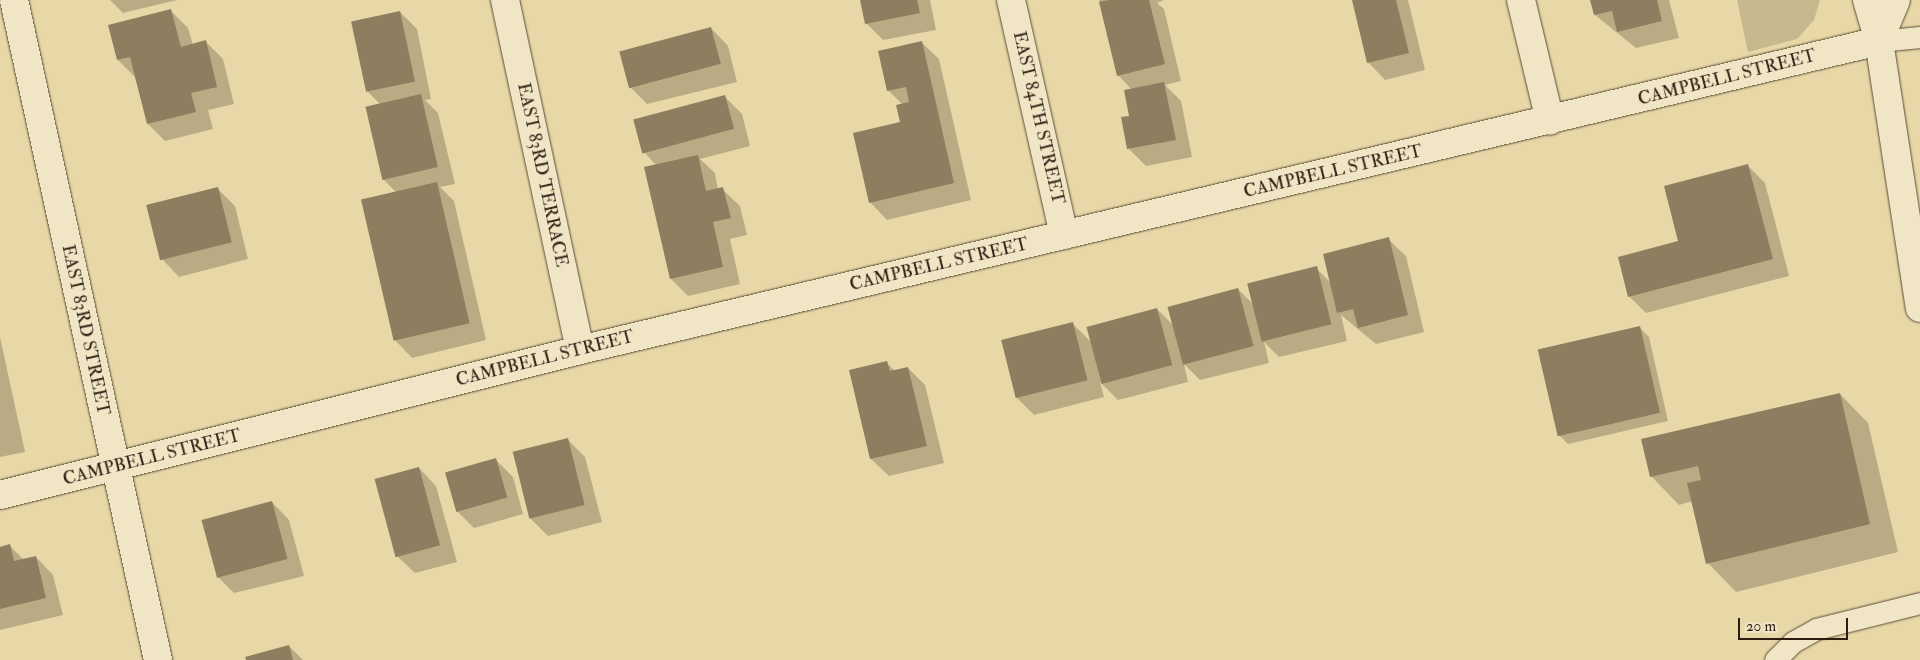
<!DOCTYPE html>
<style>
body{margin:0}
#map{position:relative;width:1920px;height:660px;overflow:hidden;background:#e8d8a7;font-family:"IM FELL Double Pica",serif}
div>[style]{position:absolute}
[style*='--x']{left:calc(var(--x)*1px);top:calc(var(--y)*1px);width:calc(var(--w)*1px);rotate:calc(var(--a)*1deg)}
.green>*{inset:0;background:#c8b88e}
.shadow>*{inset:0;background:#0003}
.building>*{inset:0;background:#8d7e5f;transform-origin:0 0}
.roads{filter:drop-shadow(0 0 1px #5a4c37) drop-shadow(0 0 1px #5a4c37)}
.lane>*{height:21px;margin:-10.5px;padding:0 10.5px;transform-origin:10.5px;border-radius:10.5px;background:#f0e6c6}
.street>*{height:28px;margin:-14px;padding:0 14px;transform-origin:14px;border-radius:14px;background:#f0e6c6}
.secondary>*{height:28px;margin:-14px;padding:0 14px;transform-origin:14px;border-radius:14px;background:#f0e6c6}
span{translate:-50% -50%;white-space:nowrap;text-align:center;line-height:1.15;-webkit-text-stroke:4px #f0e6c6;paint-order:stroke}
.street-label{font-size:18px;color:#2b1d12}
.scale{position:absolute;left:1738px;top:618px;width:110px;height:22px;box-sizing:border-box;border:2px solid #2b1d12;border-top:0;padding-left:6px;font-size:15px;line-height:18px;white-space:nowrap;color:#2b1d12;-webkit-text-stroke:4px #f0e6c6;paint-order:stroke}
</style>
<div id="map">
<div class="green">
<div style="clip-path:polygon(1737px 0,1820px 0,1814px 20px,1797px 39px,1748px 52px)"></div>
</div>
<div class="shadow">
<div style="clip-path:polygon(110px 0,177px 0,123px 13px)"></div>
<div style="clip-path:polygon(862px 0,930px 0,936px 30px,883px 40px,866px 23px)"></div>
<div style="clip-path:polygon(1099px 0,1164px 0,1157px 3px,1164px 9px,1181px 81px,1165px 85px,1181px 101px,1192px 157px,1146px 166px,1129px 149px,1123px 118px,1130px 117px,1132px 90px,1118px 75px)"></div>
<div style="clip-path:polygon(1353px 0,1408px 0,1425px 70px,1385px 80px,1368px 62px)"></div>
<div style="clip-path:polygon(1592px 0,1669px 0,1679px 38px,1636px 48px,1595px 15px)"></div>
<div style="clip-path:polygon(171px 11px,188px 28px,193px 45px,206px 42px,223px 59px,234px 104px,208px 110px,213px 129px,165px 141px,148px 124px,135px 77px,118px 60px)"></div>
<div style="clip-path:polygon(400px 12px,417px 29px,431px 99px,425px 100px,438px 113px,455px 184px,440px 187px,454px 201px,486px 340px,412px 358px,395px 340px,397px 193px,383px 179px,381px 105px,367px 91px)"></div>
<div style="clip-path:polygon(711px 28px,728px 46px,737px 82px,647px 104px,630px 87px)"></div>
<div style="clip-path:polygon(921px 42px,939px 59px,971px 200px,887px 220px,870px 202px,901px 123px,902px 104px,888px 90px)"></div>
<div style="clip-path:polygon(725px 97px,742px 114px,750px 146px,700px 159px,715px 173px,718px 190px,722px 189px,740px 206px,747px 235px,730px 239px,740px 284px,688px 296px,671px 279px,657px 166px,643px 151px)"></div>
<div style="clip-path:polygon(1748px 166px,1765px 183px,1789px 276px,1646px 313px,1629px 296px)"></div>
<div style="clip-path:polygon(217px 188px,235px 206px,248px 259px,179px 277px,162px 259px)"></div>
<div style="clip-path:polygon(1388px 239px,1406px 256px,1424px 332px,1376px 344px,1341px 315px,1347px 341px,1279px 357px,1264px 342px,1269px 363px,1200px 380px,1184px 364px,1188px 382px,1118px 400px,1100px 382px,1104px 397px,1034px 415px,1017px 398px,1073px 324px,1091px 342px,1157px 309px,1173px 325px,1238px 289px,1253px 304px,1316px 268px,1331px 283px)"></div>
<div style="clip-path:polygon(1640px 328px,1649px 337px,1668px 421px,1568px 444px,1559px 435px)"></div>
<div style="clip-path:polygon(0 337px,25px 452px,0 457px)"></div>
<div style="clip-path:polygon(887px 363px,895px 371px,908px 368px,925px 385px,944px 463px,889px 476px,871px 459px,851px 371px)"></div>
<div style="clip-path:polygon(1840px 394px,1868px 423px,1898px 552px,1736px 592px,1708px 563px,1693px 501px,1679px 505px,1651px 476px)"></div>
<div style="clip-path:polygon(568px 440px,585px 457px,602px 522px,548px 536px,531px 519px)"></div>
<div style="clip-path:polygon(496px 460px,513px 477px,523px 514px,474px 528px,456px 510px)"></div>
<div style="clip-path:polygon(419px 468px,436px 486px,457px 562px,415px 573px,397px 556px,377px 480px)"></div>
<div style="clip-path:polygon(272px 502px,289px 520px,304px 576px,234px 593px,217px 576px)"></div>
<div style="clip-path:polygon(10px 546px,24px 560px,36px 557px,53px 575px,63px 615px,0 630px,0 548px)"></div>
<div style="clip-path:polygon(289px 646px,303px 660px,247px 660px)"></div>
</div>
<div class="building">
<div style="clip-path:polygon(860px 0,917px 0,920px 13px,865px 24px)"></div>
<div style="clip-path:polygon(1109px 0,1149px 0,1165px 64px,1117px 76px,1099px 2px)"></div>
<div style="clip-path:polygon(1352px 0,1396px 0,1409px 53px,1367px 63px)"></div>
<div style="clip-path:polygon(1590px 0,1657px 0,1662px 21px,1617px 32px,1612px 11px,1594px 15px)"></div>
<div style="clip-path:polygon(171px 9px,181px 47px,206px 40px,217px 87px,191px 93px,196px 112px,147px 124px,130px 57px,117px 60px,108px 25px)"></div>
<div style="left:400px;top:11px;width:72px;height:50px;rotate:78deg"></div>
<div style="left:711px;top:27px;width:38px;height:95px;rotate:75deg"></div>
<div style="clip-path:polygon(922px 41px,954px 183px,869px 203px,853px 133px,900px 122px,896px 105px,909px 102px,906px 87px,887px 91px,878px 51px)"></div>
<div style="clip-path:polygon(1164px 82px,1176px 140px,1127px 149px,1121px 117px,1129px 116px,1124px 90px)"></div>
<div style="left:421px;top:94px;width:75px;height:57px;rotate:77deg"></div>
<div style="left:725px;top:95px;width:35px;height:95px;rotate:75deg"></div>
<div style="clip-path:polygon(698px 155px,706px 191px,723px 187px,731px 218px,713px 222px,723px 267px,670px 279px,644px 167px)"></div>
<div style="clip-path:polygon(1748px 164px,1773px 259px,1628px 297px,1618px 257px,1678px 241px,1664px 186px)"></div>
<div style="left:437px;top:182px;width:145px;height:78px;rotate:77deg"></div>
<div style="left:218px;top:187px;width:57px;height:74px;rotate:76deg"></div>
<div style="clip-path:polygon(1389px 237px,1408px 315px,1358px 328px,1353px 309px,1337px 313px,1323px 254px)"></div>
<div style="left:1317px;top:266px;width:60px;height:72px;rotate:76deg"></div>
<div style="left:1238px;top:288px;width:60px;height:73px;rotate:75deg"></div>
<div style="left:1157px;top:308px;width:59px;height:73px;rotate:75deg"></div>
<div style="left:1073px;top:322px;width:60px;height:74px;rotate:76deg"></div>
<div style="left:1640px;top:326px;width:89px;height:105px;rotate:77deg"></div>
<div style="clip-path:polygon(887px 361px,890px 371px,908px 367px,927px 446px,870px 459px,849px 370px)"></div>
<div style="clip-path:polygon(1840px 393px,1870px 524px,1706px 564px,1687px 483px,1701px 480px,1698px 466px,1650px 477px,1641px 439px)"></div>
<div style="left:568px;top:438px;width:69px;height:57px;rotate:76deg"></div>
<div style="left:496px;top:458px;width:41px;height:53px;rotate:74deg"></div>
<div style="left:419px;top:467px;width:81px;height:46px;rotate:75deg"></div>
<div style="left:272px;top:501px;width:60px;height:73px;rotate:75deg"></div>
<div style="clip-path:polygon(10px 544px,14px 561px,36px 556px,46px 598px,0 609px,0 547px)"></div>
<div style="clip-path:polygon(289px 645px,293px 660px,246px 660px,245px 657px)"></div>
</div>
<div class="roads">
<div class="lane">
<div style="--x:1879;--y:41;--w:41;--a:-5.6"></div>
<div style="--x:1775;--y:660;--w:25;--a:-45"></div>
<div style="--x:1793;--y:642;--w:26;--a:-29"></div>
<div style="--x:1816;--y:629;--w:107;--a:-14"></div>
</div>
<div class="street">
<div style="--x:14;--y:0;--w:676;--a:77.69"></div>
<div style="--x:505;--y:0;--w:358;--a:77.9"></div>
<div style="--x:1011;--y:0;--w:241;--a:77.3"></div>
<div style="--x:1521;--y:0;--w:124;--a:76.5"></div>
<div style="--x:0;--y:495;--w:598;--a:-14.04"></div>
<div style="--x:580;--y:350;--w:1335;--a:-13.38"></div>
</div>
<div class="secondary">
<div style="--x:1867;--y:0;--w:43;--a:73.7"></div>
<div style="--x:1879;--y:41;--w:270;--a:81.3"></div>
<div style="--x:1879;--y:41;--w:44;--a:-67.5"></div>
</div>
</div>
<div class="street-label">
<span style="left:1727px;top:78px;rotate:-14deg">CAMPBELL STREET</span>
<span style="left:1038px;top:118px;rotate:77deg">EAST 84TH STREET</span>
<span style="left:1333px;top:172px;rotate:-13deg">CAMPBELL STREET</span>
<span style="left:542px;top:175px;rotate:78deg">EAST 83RD TERRACE</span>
<span style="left:939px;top:265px;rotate:-13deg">CAMPBELL STREET</span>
<span style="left:85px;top:330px;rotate:78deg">EAST 83RD STREET</span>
<span style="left:545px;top:359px;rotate:-14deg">CAMPBELL STREET</span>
<span style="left:152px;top:458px;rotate:-14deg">CAMPBELL STREET</span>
</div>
<div class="scale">20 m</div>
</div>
